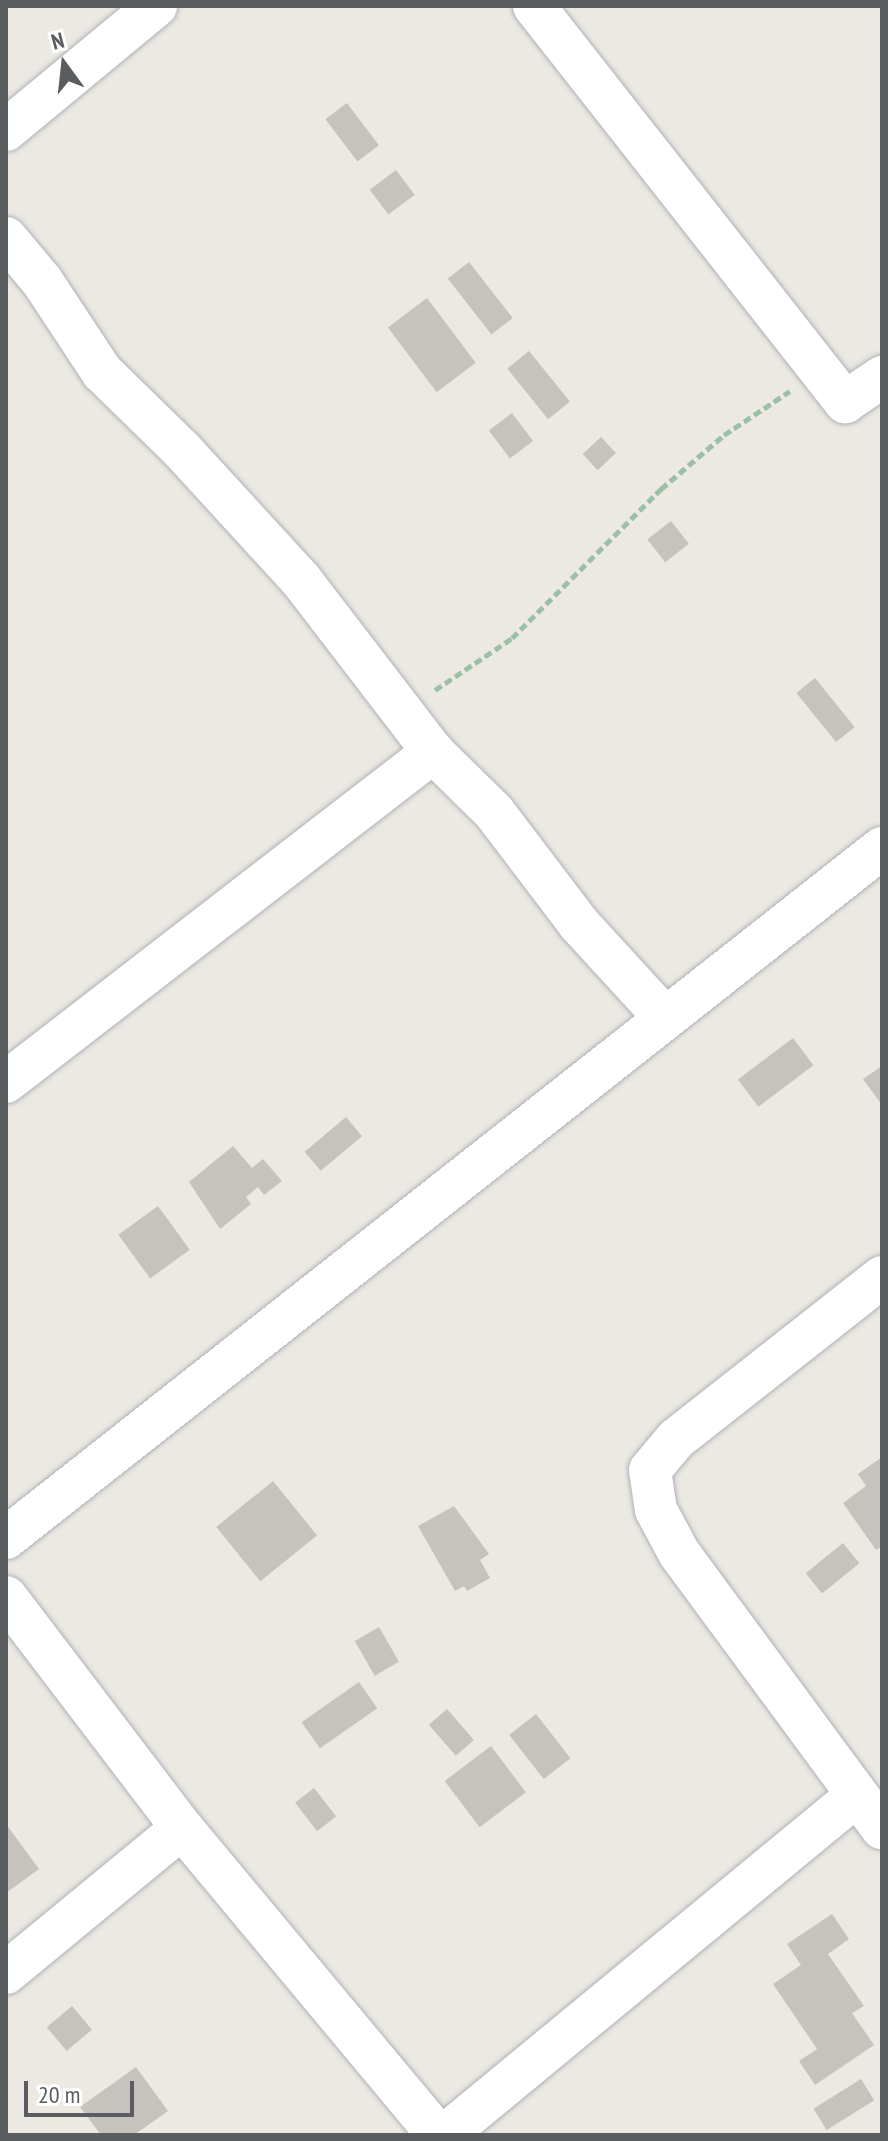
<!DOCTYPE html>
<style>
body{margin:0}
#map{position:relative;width:888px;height:2141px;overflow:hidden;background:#ebe9e2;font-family:"PT Sans Narrow",sans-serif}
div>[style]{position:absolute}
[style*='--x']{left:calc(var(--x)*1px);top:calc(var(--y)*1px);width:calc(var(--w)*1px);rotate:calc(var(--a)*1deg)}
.building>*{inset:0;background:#c6c3be;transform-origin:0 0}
.path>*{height:5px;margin-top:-2.5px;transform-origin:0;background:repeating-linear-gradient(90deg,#9bc0a5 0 8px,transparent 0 12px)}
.roads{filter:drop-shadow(0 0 2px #afb2b5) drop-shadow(0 0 2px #afb2b5)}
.street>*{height:42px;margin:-21px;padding:0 21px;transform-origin:21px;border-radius:21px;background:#fff}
span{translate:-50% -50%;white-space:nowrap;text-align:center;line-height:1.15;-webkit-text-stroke:7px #fff;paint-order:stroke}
.frame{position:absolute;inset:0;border:8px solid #5a5d60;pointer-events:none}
.north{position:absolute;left:24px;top:24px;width:80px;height:80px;-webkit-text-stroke:6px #fff;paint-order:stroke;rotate:345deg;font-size:22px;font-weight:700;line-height:32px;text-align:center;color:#5a5d60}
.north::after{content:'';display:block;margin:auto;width:28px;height:36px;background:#5a5d60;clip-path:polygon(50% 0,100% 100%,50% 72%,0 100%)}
.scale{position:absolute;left:24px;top:2081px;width:110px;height:36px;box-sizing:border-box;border:4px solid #5a5d60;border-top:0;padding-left:10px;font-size:24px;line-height:28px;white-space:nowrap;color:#5a5d60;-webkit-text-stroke:6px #fff;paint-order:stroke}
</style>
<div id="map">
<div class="building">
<div style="left:347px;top:103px;width:53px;height:27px;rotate:53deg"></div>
<div style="left:396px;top:170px;width:31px;height:33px;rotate:53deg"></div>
<div style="left:469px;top:262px;width:71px;height:27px;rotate:52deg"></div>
<div style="left:427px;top:298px;width:81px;height:49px;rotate:53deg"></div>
<div style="left:529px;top:351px;width:65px;height:28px;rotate:51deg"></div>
<div style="left:512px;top:413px;width:35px;height:29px;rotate:53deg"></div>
<div style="left:601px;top:437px;width:22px;height:25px;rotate:47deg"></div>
<div style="left:671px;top:521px;width:29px;height:30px;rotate:52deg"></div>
<div style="left:815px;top:678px;width:63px;height:24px;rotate:51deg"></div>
<div style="left:793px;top:1038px;width:34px;height:69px;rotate:53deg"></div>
<div style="clip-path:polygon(882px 1066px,882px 1105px,863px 1079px)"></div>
<div style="left:346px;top:1117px;width:25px;height:54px;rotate:50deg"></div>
<div style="clip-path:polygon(233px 1146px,252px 1168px,263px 1159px,282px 1181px,264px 1195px,258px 1187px,246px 1197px,251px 1204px,220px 1229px,189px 1182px)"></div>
<div style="left:158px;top:1206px;width:54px;height:49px;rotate:54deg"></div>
<div style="clip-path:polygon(882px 1457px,882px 1546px,876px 1550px,843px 1503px,866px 1486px,858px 1474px)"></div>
<div style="left:273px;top:1481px;width:70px;height:73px;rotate:51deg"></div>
<div style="clip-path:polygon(454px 1506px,489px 1554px,480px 1560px,490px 1578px,467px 1591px,464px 1586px,455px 1591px,418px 1526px)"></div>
<div style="left:843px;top:1543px;width:26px;height:48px;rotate:51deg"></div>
<div style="left:379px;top:1627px;width:40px;height:28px;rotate:60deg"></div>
<div style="left:359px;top:1682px;width:32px;height:70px;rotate:55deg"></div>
<div style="left:447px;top:1709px;width:41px;height:24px;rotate:49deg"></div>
<div style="left:536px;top:1714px;width:56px;height:34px;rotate:52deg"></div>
<div style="left:491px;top:1746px;width:58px;height:58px;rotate:53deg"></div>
<div style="left:314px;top:1788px;width:36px;height:24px;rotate:52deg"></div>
<div style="clip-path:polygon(6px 1824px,39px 1869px,6px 1893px)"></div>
<div style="clip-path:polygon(832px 1914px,849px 1939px,828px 1954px,864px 2006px,852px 2013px,874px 2045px,815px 2085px,799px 2061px,817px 2049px,773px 1984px,801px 1965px,787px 1944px)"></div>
<div style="left:72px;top:2006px;width:31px;height:33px;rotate:50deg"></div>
<div style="clip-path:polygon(136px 2067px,168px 2111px,134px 2135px,101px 2135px,80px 2107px)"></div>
<div style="left:861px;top:2079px;width:25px;height:56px;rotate:58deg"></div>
</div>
<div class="path">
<div style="--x:435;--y:690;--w:93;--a:-34"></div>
<div style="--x:512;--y:638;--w:211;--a:-45"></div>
<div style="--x:661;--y:489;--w:83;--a:-40.6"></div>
<div style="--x:724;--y:435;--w:79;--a:-33.7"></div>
</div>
<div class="roads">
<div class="street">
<div style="--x:534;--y:6;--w:504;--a:51.86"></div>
<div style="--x:845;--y:402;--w:45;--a:-34"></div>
<div style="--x:6;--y:130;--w:195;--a:-39.6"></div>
<div style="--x:6;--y:238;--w:56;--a:50.1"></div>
<div style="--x:42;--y:281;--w:109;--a:56.6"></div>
<div style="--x:102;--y:372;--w:110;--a:44.3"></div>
<div style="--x:181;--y:449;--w:178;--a:47.5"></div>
<div style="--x:301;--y:580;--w:217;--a:52.5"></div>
<div style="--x:433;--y:752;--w:86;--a:44.5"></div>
<div style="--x:494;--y:812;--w:141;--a:52.8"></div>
<div style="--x:579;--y:924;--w:127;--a:47.5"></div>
<div style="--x:6;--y:1082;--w:540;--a:-37.7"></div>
<div style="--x:882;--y:1277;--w:262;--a:141.8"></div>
<div style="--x:676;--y:1439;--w:40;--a:130"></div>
<div style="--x:650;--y:1470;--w:40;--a:81.5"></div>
<div style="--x:656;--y:1510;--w:49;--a:61.9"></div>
<div style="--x:679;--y:1553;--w:342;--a:53.6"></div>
<div style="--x:6;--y:1538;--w:1115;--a:-38.23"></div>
<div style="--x:6;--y:1597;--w:290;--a:52.7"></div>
<div style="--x:182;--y:1828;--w:400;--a:50.2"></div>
<div style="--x:6;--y:1973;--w:228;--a:-39.5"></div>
<div style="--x:445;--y:2135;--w:533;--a:-39.52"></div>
</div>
</div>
<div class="frame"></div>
<div class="north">N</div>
<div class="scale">20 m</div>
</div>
